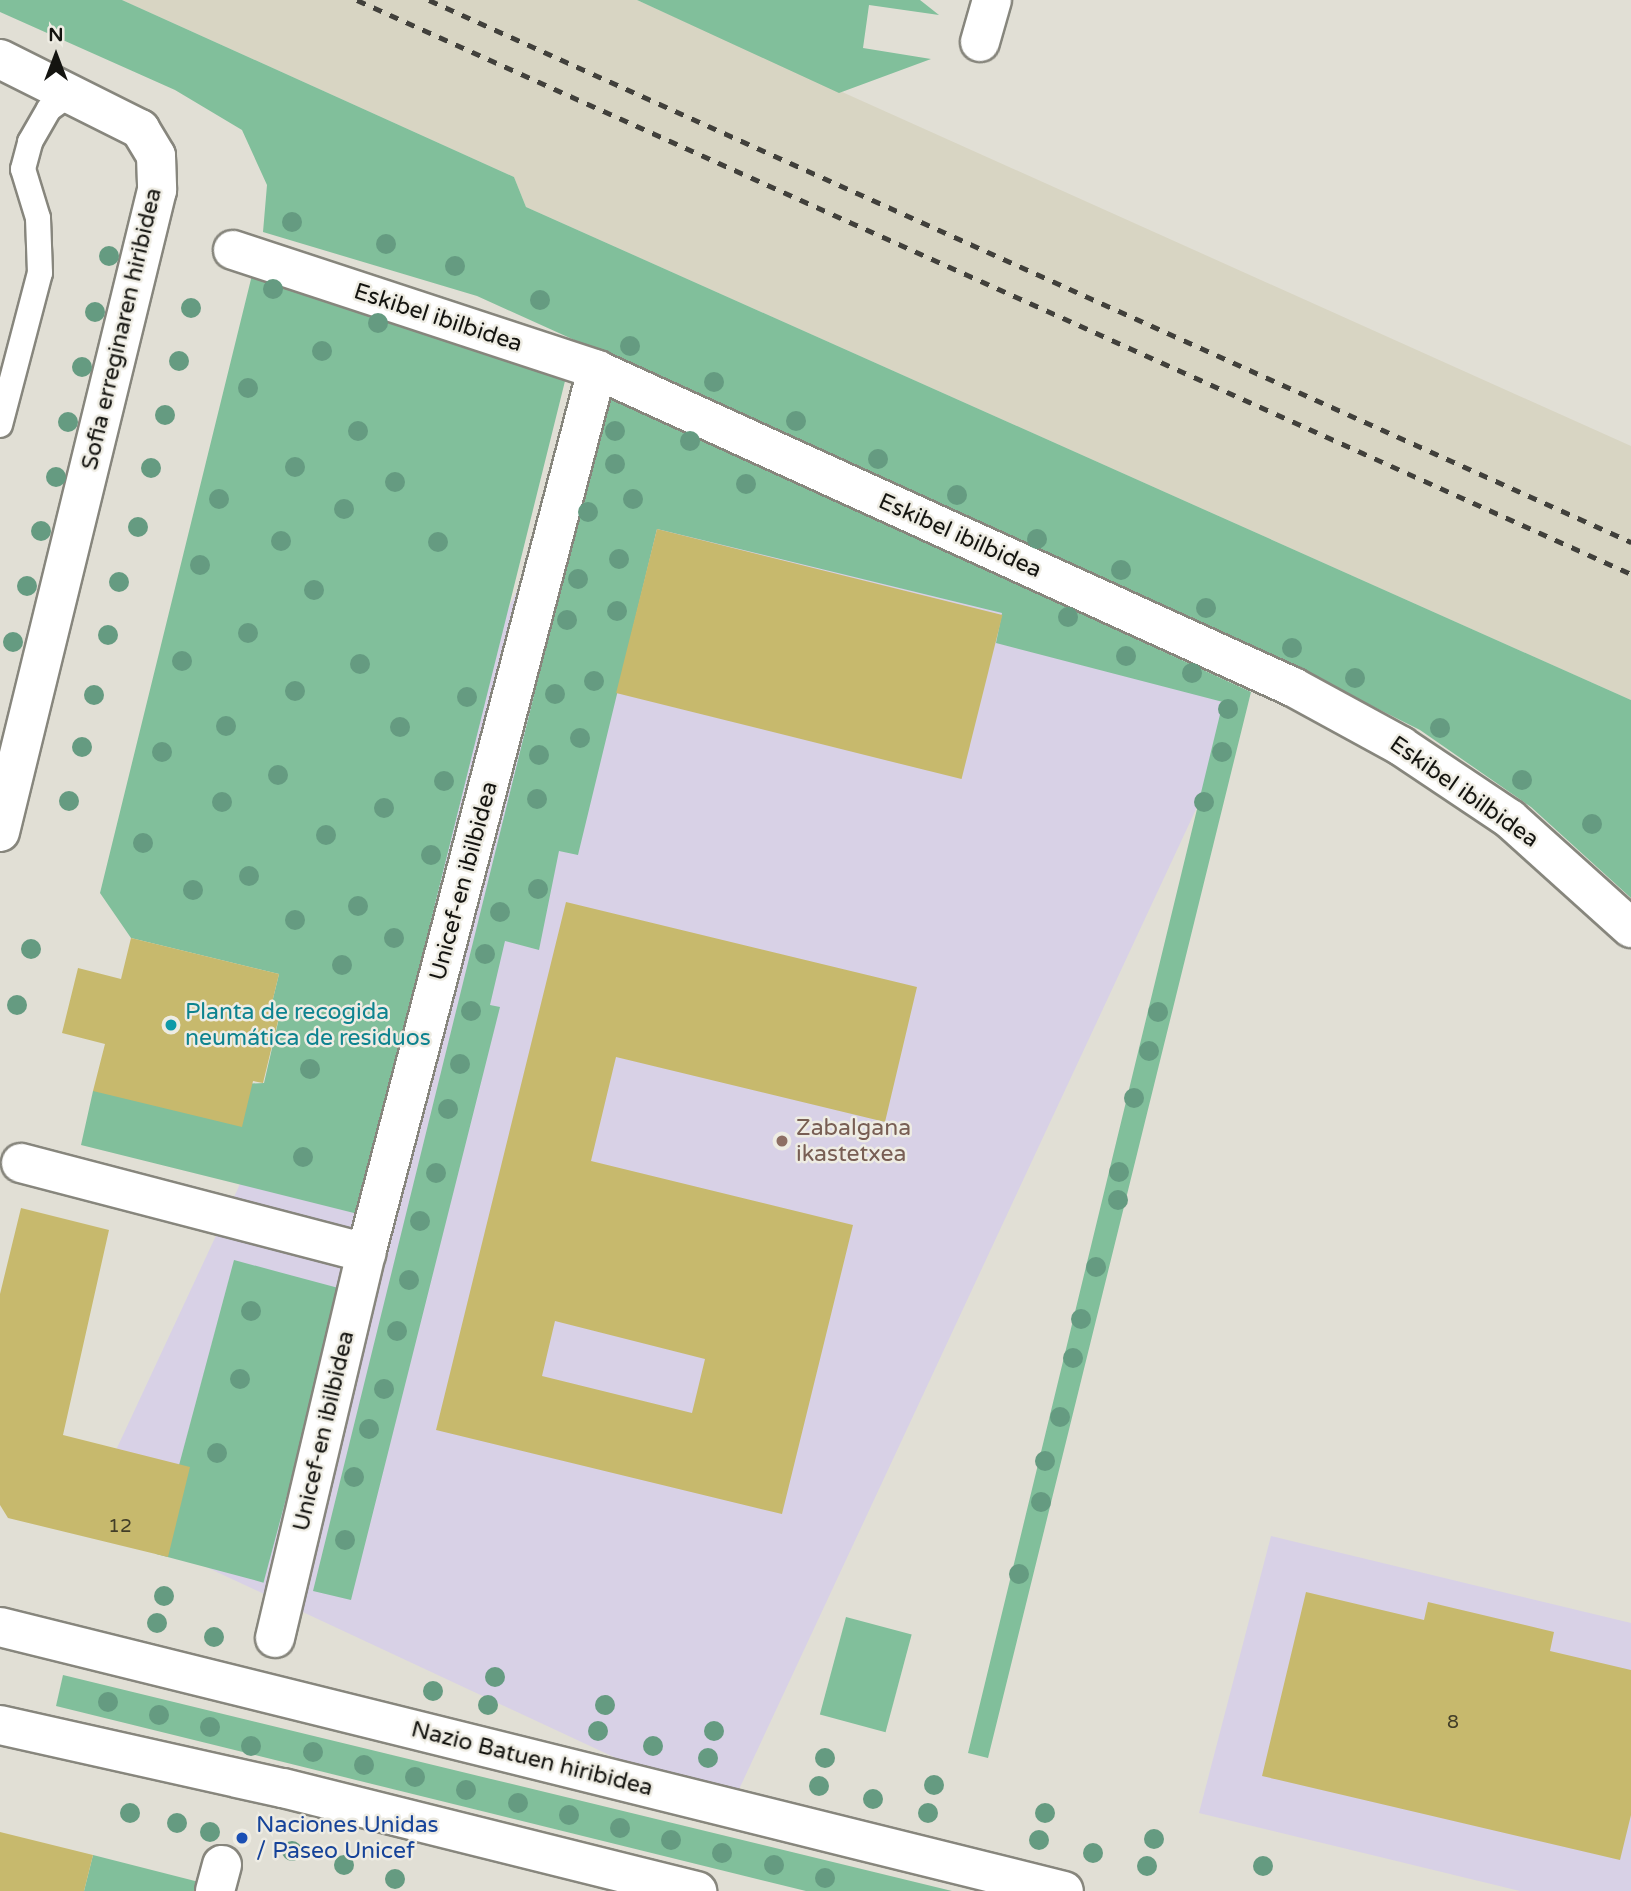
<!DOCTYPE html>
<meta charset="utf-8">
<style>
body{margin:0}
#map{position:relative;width:1631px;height:1891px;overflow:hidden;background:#e1dfd5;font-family:"Varela Round",sans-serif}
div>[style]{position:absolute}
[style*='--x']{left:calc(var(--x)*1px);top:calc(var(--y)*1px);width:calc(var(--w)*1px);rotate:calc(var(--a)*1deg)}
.built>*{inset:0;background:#d8d5c3}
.education>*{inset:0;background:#d8d1e6;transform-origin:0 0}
.green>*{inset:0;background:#81bf9b;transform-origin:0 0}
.building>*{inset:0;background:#c7b96d;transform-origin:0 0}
.roads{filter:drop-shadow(2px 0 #87867d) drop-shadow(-2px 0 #87867d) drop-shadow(0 2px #87867d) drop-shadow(0 -2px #87867d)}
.lane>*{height:24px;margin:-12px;padding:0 12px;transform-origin:12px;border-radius:12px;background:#fff}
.street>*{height:38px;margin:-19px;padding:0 19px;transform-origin:19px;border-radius:19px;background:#fff}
.secondary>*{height:38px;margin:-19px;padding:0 19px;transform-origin:19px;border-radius:19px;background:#fff}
.rail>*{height:5px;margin-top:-2.5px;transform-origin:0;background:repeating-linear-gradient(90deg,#41403b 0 9px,transparent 0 18px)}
.trees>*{width:20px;height:20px;margin:-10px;border-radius:50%;background:#659b81}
.dots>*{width:19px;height:19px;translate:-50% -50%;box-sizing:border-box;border:4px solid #eeece3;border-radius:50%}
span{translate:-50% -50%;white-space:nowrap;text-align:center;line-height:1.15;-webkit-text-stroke:5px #eeece3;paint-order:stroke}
.number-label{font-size:19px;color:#413d27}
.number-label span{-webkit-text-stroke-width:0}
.street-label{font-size:23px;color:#141410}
.culture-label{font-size:23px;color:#0d838f}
.left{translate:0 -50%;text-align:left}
.education-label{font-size:23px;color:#785e54}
.transit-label{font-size:23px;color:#164399}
.north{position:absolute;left:21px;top:21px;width:70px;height:70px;-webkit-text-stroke:5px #eeece3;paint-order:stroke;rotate:0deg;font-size:19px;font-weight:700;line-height:28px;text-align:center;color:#141410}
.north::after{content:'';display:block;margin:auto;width:24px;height:32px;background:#141410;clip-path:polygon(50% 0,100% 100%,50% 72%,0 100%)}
</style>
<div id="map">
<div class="built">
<div style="clip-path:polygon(122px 0,637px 0,1631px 446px,1631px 700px,526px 207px,514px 177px)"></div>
</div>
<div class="education">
<div style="left:608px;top:395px;width:708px;height:1232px;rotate:25deg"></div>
<div style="clip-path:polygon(1271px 1536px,1631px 1623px,1631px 1891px,1520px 1891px,1199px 1813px)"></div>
</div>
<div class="green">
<div style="clip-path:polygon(0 0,122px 0,514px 177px,526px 207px,1631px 700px,1631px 898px,1531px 807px,1420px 730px,1266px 653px,477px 296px,263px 232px,267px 185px,242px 130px,175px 90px,0 12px)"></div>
<div style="clip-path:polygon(637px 0,920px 0,939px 15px,869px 5px,863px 48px,931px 59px,839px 93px)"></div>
<div style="clip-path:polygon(252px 275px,566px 377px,358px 1214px,81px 1145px,93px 1091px,264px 1083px,279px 1018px,269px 1015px,279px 974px,131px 938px,100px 893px)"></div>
<div style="clip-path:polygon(608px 395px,1251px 692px,988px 1758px,968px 1753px,1223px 702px,996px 643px,1002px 613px,657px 529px,578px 855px,559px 851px,539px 950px,505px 941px,490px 1005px,500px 1007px,351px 1600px,313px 1591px)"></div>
<div style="left:234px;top:1260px;width:112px;height:304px;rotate:15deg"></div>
<div style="left:846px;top:1617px;width:68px;height:101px;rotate:15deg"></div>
<div style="clip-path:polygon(63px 1675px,952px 1891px,806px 1891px,56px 1706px)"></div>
<div style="clip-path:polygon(93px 1855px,199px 1882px,196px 1891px,84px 1891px)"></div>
</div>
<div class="building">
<div style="left:657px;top:529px;width:356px;height:169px;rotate:14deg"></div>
<div style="clip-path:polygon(evenodd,566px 902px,917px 987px,885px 1122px,616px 1057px,591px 1161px,853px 1225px,782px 1514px,436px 1430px,566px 902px,555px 1321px,705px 1359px,692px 1413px,542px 1376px,555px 1321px)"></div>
<div style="clip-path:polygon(131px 938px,279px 974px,269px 1015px,279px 1017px,263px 1083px,253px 1081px,242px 1127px,93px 1091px,105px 1044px,62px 1033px,78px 968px,121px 979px)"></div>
<div style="clip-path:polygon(21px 1208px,109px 1230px,63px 1435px,190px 1467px,168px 1557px,8px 1518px,0 1505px,0 1294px)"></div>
<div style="clip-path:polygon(1306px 1592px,1424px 1620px,1428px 1602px,1554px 1632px,1550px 1651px,1631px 1670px,1631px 1815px,1620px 1860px,1262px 1776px)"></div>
<div style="clip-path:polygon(0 1832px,93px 1855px,84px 1891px,0 1891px)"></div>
</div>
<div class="roads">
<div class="lane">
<div style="--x:0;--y:425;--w:157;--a:-75.3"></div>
<div style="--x:40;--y:273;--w:55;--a:-92.1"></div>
<div style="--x:38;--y:218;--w:51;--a:-107"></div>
<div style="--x:23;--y:169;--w:28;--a:-75"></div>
<div style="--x:30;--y:142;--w:38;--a:-60"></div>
<div style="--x:49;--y:109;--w:29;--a:-36"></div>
</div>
<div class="street">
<div style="--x:980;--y:42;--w:44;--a:-74.1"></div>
<div style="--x:0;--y:59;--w:157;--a:26.6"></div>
<div style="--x:140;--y:129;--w:31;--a:59"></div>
<div style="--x:156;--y:156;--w:34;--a:88"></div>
<div style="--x:157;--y:190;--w:661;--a:103.74"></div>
<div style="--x:233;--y:250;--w:383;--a:18.2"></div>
<div style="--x:597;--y:370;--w:765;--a:24.49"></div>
<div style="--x:1293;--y:687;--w:123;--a:28.6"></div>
<div style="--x:1401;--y:746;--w:131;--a:33.8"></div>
<div style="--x:1510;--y:819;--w:163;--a:42"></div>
<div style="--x:21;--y:1163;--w:357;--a:14.6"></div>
<div style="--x:275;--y:1638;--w:396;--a:-76.7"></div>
<div style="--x:366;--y:1253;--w:913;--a:-75.34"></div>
<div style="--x:215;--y:1891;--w:27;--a:-75"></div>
</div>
<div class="secondary">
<div style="--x:0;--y:1627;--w:1096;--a:13.93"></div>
<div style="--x:0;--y:1725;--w:290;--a:12.6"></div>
<div style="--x:283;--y:1788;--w:427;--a:14"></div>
</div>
</div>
<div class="rail">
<div style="--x:357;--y:0;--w:1397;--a:24.25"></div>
<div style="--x:429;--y:0;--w:1319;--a:24.27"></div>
</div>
<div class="trees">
<div style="left:292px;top:222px"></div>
<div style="left:386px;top:244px"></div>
<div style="left:109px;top:256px"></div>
<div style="left:455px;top:266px"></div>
<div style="left:273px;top:289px"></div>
<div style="left:540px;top:300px"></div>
<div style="left:191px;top:308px"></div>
<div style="left:95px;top:312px"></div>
<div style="left:378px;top:323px"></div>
<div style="left:630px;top:346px"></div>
<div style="left:322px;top:351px"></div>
<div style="left:179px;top:361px"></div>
<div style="left:82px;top:367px"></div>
<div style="left:714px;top:382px"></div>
<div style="left:248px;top:388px"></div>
<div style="left:165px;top:415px"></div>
<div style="left:796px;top:421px"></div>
<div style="left:68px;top:422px"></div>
<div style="left:358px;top:431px"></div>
<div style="left:615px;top:431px"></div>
<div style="left:690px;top:441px"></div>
<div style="left:878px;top:459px"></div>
<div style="left:615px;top:464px"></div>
<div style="left:295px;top:467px"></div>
<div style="left:151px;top:468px"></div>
<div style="left:56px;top:477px"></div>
<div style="left:395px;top:482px"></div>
<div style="left:746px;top:484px"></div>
<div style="left:957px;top:495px"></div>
<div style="left:219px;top:499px"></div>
<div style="left:633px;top:499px"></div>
<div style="left:344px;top:509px"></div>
<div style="left:588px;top:512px"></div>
<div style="left:138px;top:527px"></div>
<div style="left:41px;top:531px"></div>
<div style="left:1037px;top:539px"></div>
<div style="left:281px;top:541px"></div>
<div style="left:438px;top:542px"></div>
<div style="left:619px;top:559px"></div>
<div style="left:200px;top:565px"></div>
<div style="left:1121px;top:570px"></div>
<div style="left:578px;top:579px"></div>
<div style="left:119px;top:582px"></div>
<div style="left:27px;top:586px"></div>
<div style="left:314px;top:590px"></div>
<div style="left:1206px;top:608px"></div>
<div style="left:617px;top:611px"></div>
<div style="left:1068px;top:617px"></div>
<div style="left:567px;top:620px"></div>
<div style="left:248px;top:633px"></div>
<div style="left:108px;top:635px"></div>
<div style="left:13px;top:642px"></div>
<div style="left:1292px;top:648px"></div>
<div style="left:1126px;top:656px"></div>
<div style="left:182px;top:661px"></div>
<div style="left:360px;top:664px"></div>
<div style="left:1192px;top:673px"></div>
<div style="left:1355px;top:678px"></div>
<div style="left:594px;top:681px"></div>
<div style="left:295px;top:691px"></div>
<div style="left:555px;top:694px"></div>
<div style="left:94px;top:695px"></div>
<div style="left:467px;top:697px"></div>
<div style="left:1228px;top:709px"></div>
<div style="left:226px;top:726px"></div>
<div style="left:400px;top:727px"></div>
<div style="left:1440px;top:728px"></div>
<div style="left:580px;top:738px"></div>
<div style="left:82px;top:747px"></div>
<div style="left:162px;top:752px"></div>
<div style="left:1222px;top:752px"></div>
<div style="left:539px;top:755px"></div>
<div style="left:278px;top:775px"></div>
<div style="left:1522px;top:780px"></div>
<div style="left:444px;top:781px"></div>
<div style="left:537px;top:799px"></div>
<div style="left:69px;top:801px"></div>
<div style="left:222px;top:802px"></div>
<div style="left:1204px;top:802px"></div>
<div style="left:384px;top:808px"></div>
<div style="left:1592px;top:824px"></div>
<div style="left:326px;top:835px"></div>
<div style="left:143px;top:843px"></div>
<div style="left:431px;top:855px"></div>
<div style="left:249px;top:876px"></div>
<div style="left:538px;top:889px"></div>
<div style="left:193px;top:890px"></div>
<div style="left:358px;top:906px"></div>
<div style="left:500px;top:912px"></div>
<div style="left:295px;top:920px"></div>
<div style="left:394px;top:938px"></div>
<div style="left:31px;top:949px"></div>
<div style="left:485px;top:954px"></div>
<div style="left:342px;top:965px"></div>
<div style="left:17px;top:1005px"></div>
<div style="left:471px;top:1011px"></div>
<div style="left:1158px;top:1012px"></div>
<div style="left:1149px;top:1051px"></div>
<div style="left:460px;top:1064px"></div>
<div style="left:310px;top:1069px"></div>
<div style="left:1134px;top:1098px"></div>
<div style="left:448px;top:1109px"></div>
<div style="left:303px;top:1157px"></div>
<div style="left:1119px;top:1172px"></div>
<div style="left:436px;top:1173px"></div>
<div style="left:1118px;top:1200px"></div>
<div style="left:420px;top:1221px"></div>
<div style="left:1096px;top:1267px"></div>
<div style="left:409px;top:1280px"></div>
<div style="left:251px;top:1311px"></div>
<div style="left:1081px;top:1319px"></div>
<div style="left:397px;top:1331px"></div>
<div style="left:1073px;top:1358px"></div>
<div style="left:240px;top:1379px"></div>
<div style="left:384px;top:1389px"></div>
<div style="left:1060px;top:1417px"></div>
<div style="left:369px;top:1429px"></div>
<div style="left:217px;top:1453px"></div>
<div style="left:1045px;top:1461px"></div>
<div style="left:354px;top:1477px"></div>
<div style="left:1041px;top:1502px"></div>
<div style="left:345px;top:1540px"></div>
<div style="left:1019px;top:1574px"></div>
<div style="left:164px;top:1596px"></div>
<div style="left:157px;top:1623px"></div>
<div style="left:214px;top:1637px"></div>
<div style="left:495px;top:1677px"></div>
<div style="left:433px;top:1691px"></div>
<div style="left:108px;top:1702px"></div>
<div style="left:488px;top:1705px"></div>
<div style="left:605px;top:1705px"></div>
<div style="left:159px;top:1715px"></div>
<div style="left:210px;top:1727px"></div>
<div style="left:598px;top:1731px"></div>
<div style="left:714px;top:1731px"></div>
<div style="left:251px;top:1746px"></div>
<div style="left:653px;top:1746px"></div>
<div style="left:313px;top:1752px"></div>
<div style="left:708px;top:1758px"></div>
<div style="left:825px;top:1758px"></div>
<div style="left:364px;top:1765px"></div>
<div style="left:415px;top:1777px"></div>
<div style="left:934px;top:1785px"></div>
<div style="left:819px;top:1786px"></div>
<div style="left:466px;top:1790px"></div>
<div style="left:873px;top:1799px"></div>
<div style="left:518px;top:1803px"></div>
<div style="left:130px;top:1813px"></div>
<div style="left:928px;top:1813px"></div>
<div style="left:1045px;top:1813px"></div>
<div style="left:569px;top:1815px"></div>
<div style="left:177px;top:1823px"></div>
<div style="left:620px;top:1828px"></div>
<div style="left:210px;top:1832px"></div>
<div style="left:1154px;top:1839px"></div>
<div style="left:671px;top:1840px"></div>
<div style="left:1039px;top:1840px"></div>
<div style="left:292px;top:1851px"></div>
<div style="left:722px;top:1853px"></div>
<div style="left:1093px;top:1853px"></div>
<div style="left:344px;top:1865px"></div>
<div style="left:774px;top:1865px"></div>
<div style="left:1147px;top:1866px"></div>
<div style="left:1263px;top:1866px"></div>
<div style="left:825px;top:1878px"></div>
<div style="left:395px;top:1879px"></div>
</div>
<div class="dots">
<div style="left:171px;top:1025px;background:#0f9aa8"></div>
<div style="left:782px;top:1141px;background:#8d6e63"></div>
<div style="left:242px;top:1838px;background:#1a4fb4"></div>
</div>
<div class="number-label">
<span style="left:120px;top:1527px">12</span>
<span style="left:1453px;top:1723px">8</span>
</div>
<div class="street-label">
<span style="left:438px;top:318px;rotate:18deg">Eskibel ibilbidea</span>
<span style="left:122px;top:329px;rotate:-77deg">Sofia erreginaren hiribidea</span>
<span style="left:960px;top:536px;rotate:24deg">Eskibel ibilbidea</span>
<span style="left:1464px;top:792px;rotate:35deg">Eskibel ibilbidea</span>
<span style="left:464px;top:881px;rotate:-75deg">Unicef-en ibilbidea</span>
<span style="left:324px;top:1431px;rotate:-77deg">Unicef-en ibilbidea</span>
<span style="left:532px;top:1759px;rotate:14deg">Nazio Batuen hiribidea</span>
</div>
<div class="culture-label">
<span class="left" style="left:185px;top:1025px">Planta de recogida<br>neumática de residuos</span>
</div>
<div class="education-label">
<span class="left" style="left:796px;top:1141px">Zabalgana<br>ikastetxea</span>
</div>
<div class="transit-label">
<span class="left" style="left:256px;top:1838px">Naciones Unidas<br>/ Paseo Unicef</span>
</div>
<div class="north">N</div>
</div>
